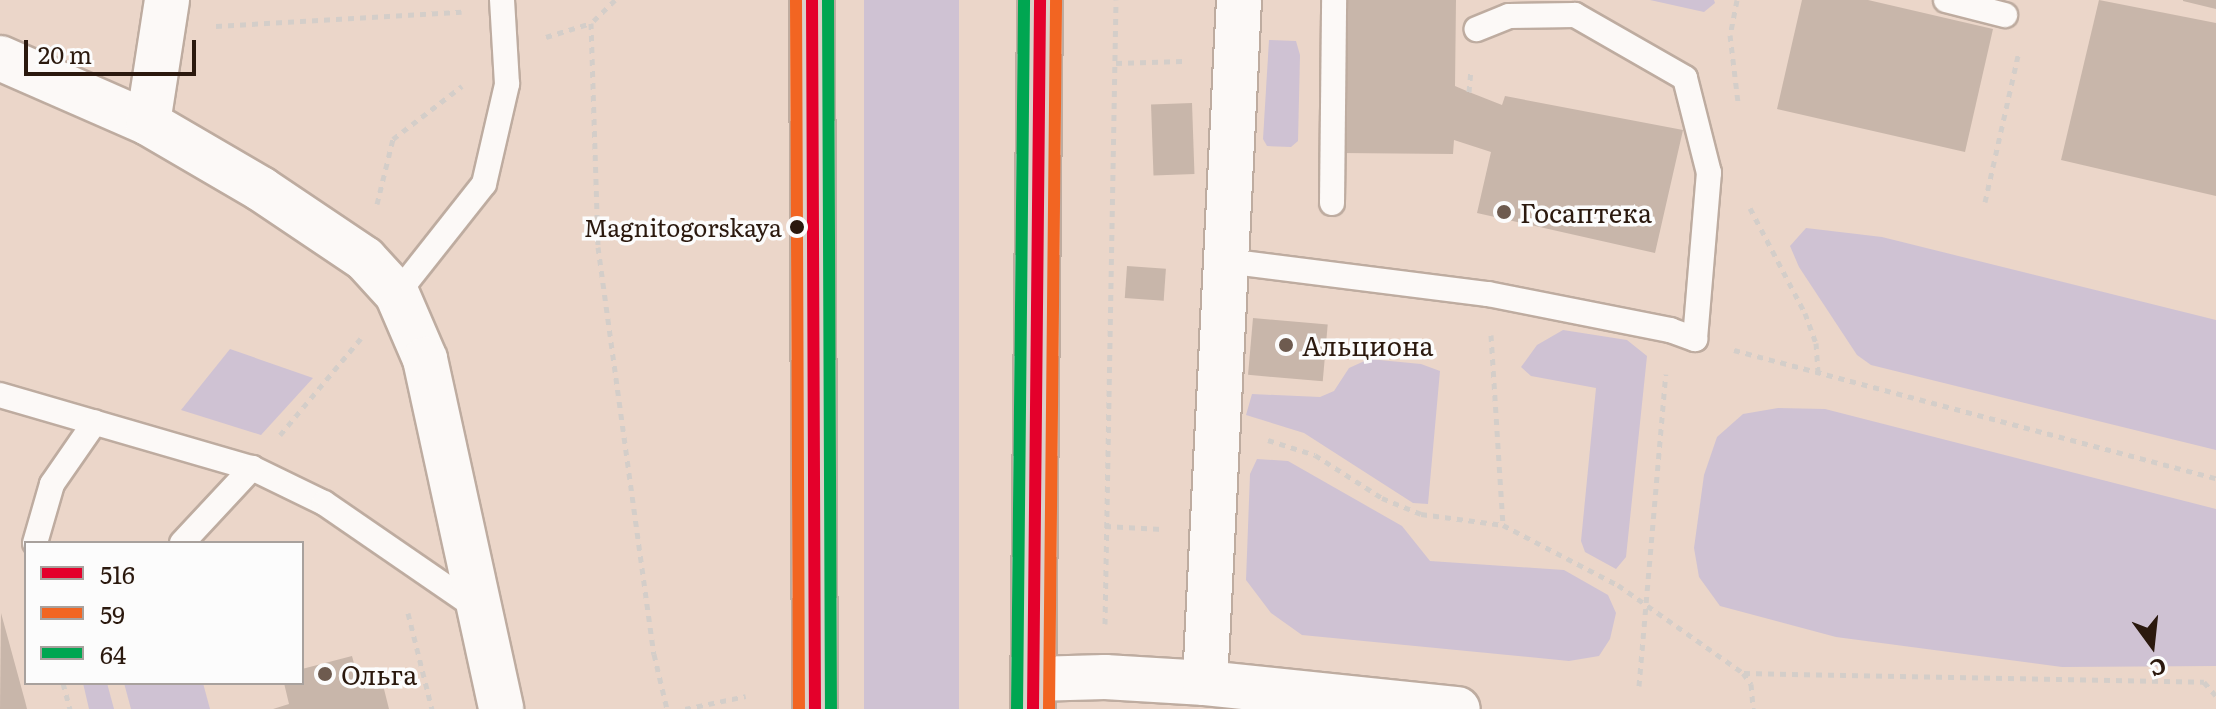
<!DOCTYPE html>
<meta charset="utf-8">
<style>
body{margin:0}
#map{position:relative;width:2216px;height:709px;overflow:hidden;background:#ebd6c9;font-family:Literata,serif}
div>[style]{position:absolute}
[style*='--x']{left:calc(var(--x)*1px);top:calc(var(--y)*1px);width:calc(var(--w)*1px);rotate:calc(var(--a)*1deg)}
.green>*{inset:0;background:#cfc2d3;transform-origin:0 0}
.building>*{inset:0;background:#c8b6aa;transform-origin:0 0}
.path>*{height:5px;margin-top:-2.5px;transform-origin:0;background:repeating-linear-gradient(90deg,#d4cec9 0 6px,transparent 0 12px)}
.roads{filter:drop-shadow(2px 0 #beaca0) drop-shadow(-2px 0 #beaca0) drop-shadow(0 2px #beaca0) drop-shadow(0 -2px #beaca0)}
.lane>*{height:24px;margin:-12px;padding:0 12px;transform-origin:12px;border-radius:12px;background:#fcf9f7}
.street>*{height:44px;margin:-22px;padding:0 22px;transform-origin:22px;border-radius:22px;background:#fcf9f7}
.secondary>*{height:44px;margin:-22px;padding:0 22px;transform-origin:22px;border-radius:22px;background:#fcf9f7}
.highway>*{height:44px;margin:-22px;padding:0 22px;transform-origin:22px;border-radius:22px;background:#dbd0c9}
.bus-1>*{height:12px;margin:-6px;padding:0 6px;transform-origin:6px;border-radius:6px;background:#e4002b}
.bus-2>*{height:12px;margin:-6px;padding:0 6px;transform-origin:6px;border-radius:6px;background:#f26522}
.bus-3>*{height:12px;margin:-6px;padding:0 6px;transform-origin:6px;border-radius:6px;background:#00a651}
.dots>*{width:22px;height:22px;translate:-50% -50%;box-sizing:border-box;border:4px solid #fcfcfc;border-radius:50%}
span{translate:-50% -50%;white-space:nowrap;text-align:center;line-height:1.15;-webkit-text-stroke:7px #fcfcfc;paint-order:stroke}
.bus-label{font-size:24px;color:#2b190e}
.right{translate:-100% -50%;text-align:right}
.poi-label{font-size:26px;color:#2b190e}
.left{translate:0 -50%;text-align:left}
.legend{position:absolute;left:24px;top:541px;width:280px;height:144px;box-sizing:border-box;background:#fcfcfc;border:2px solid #a8a19d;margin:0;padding:10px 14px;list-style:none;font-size:24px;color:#2b190e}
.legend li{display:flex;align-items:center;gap:16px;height:40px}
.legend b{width:40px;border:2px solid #a8a19d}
.north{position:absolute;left:2112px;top:605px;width:80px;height:80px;-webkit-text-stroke:6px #fcfcfc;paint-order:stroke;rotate:165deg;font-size:22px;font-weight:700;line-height:32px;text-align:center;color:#2b190e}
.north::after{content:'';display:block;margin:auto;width:28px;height:36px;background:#2b190e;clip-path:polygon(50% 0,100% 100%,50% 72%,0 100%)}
.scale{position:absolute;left:24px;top:40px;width:172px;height:36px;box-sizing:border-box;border:4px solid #2b190e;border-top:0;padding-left:10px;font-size:24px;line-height:28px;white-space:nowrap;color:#2b190e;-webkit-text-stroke:6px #fcfcfc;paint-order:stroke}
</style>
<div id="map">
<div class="green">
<div style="left:864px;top:0;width:95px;height:709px"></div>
<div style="clip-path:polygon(1650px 0,1714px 0,1715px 3px,1704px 12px)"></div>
<div style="clip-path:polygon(1269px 40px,1296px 41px,1300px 55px,1298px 141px,1291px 147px,1267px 146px,1263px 139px)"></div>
<div style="clip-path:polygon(1806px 228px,1882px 237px,2216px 320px,2216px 450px,1871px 365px,1857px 355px,1799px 267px,1790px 246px)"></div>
<div style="clip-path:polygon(1563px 330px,1627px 340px,1647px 356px,1626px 557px,1616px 569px,1585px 552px,1581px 541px,1596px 388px,1531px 376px,1521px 367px,1537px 345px)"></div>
<div style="clip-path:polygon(230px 349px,313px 378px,261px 435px,181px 410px)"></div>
<div style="clip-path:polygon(1369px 359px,1421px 364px,1440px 371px,1428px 504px,1413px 503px,1304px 433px,1246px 415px,1252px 394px,1320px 397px,1334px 391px,1349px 368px)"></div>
<div style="clip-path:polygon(1778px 408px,1825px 409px,2216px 509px,2216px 666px,2062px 667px,1836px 637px,1720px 606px,1699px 577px,1694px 548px,1704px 475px,1717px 437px,1743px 414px)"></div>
<div style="clip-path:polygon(1257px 459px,1288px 461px,1402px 526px,1430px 561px,1564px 570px,1608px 595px,1616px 613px,1610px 639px,1599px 656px,1569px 661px,1302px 635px,1271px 613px,1246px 580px,1250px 474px)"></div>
<div style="clip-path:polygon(83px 683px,107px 683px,114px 709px,89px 709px)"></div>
<div style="clip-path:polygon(124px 683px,203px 683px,210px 709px,131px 709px)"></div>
</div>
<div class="building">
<div style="clip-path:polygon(1343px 0,1456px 0,1455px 86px,1469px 92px,1502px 105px,1505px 96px,1683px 130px,1655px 253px,1477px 213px,1491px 152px,1454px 140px,1453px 154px,1341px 153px)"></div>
<div style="clip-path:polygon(1802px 0,1868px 0,1993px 29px,1965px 152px,1777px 109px)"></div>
<div style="clip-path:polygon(2099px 0,2216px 23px,2216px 196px,2061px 160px)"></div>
<div style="clip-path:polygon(2183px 0,2216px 0,2216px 9px,2183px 1px)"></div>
<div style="left:1192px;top:103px;width:71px;height:41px;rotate:88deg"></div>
<div style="left:1127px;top:266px;width:39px;height:32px;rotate:4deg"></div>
<div style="left:1253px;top:318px;width:75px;height:57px;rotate:5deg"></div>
<div style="clip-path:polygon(1px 613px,25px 701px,27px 709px,0 709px)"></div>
<div style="clip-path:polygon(352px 656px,360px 686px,382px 681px,389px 709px,273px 709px,289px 704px,284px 683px,302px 683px,302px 669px)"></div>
</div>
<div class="path">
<div style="--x:615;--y:0;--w:33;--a:136"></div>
<div style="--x:591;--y:23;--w:224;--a:88.2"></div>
<div style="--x:598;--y:247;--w:411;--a:82.2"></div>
<div style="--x:654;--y:654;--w:57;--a:76.7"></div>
<div style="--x:1737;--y:0;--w:36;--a:101"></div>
<div style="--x:1730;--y:35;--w:67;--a:83.2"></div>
<div style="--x:216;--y:26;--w:246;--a:-3.3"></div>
<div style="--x:546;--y:37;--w:47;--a:-17.3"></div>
<div style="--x:1116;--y:63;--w:67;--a:-1.7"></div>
<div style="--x:1469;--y:92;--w:22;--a:-85"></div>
<div style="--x:1985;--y:202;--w:151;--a:-77.3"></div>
<div style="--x:377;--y:204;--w:67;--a:-76.2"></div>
<div style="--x:393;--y:139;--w:87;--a:-37.5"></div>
<div style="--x:1750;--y:208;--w:119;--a:62.4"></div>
<div style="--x:1805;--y:313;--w:32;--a:70"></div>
<div style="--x:1816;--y:343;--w:32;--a:86"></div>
<div style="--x:1491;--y:335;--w:190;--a:86.4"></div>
<div style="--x:1734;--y:350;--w:499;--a:14.9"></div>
<div style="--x:280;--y:435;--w:126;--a:-50.1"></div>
<div style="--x:1268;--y:440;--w:49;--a:17.7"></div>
<div style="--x:1315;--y:455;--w:80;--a:32.7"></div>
<div style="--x:1382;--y:498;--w:42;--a:22.3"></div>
<div style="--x:1421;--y:514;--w:83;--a:7.6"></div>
<div style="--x:1503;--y:525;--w:130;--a:27.6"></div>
<div style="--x:1618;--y:585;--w:153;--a:35.1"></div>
<div style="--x:1743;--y:673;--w:14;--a:54"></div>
<div style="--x:1751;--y:684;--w:25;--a:85"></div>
<div style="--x:1105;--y:526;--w:57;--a:3"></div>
<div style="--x:408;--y:613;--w:99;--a:76"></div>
<div style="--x:1105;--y:624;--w:624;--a:-88.99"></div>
<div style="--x:1744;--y:673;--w:460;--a:1.1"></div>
<div style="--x:2204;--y:682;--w:18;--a:49"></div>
<div style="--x:63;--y:683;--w:27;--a:75"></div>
<div style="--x:1639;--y:686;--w:313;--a:-85.1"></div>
<div style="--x:685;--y:709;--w:62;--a:-12"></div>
</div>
<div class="roads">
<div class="lane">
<div style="--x:1946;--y:0;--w:61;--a:14.3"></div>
<div style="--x:1332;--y:203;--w:203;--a:-89.4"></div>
<div style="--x:1226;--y:261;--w:264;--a:7.2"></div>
<div style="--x:1488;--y:294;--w:186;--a:11.2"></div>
<div style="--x:1670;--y:330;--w:27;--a:20"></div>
<div style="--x:1695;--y:339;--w:167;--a:-85.2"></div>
<div style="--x:1709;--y:173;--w:98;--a:-104.2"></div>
<div style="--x:1685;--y:78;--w:127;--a:-150.2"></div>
<div style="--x:1575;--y:15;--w:66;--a:179.1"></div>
<div style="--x:1509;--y:16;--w:35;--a:158"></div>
<div style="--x:397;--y:294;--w:140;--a:-51.7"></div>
<div style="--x:484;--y:184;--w:103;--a:-77"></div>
<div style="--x:507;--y:84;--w:84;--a:-93.4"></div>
<div style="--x:0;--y:395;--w:262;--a:16.2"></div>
<div style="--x:252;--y:468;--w:80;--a:25.9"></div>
<div style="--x:324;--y:503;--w:186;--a:34.5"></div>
<div style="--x:35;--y:543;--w:61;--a:-73.9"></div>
<div style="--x:52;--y:484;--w:75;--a:-55.3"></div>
<div style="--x:182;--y:543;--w:103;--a:-47"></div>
</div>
<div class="street">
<div style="--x:0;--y:58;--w:162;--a:23.7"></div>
<div style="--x:148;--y:123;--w:131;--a:30.3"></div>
<div style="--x:261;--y:189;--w:125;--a:33.9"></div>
<div style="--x:365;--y:259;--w:47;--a:47.6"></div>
<div style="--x:397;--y:294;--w:71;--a:66.7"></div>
<div style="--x:425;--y:359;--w:358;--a:77.7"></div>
<div style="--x:148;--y:123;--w:124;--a:-81.2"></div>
<div style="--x:1205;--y:683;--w:684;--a:-87.15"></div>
</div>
<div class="secondary">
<div style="--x:1033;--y:679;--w:72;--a:-1.6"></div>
<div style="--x:1105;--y:677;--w:100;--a:3.4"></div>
<div style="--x:1205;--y:683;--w:254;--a:5.9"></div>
</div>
<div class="highway">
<div style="--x:812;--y:0;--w:709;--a:89.76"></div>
<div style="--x:1033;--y:709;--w:709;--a:-89.43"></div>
</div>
</div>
<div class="bus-1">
<div style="--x:812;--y:0;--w:709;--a:89.76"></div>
<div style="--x:1033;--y:709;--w:709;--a:-89.43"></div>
</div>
<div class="bus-2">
<div style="--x:796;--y:0;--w:709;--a:89.76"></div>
<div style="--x:1049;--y:709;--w:709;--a:-89.43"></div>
</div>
<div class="bus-3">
<div style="--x:828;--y:0;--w:709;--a:89.76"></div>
<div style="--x:1017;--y:709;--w:709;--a:-89.43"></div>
</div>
<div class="dots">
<div style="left:1504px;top:212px;background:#6e5b4f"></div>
<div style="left:797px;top:227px;background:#2b190e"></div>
<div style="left:1286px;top:345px;background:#6e5b4f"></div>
<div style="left:325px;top:674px;background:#6e5b4f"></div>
</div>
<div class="bus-label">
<span class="right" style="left:782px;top:227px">Magnitogorskaya</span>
</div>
<div class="poi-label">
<span class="left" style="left:1520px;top:212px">Госаптека</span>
<span class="left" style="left:1302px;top:345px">Альциона</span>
<span class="left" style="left:341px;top:674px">Ольга</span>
</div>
<ul class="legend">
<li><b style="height:10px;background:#e4002b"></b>516</li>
<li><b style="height:10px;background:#f26522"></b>59</li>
<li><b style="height:10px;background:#00a651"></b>64</li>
</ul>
<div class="north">С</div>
<div class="scale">20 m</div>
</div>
